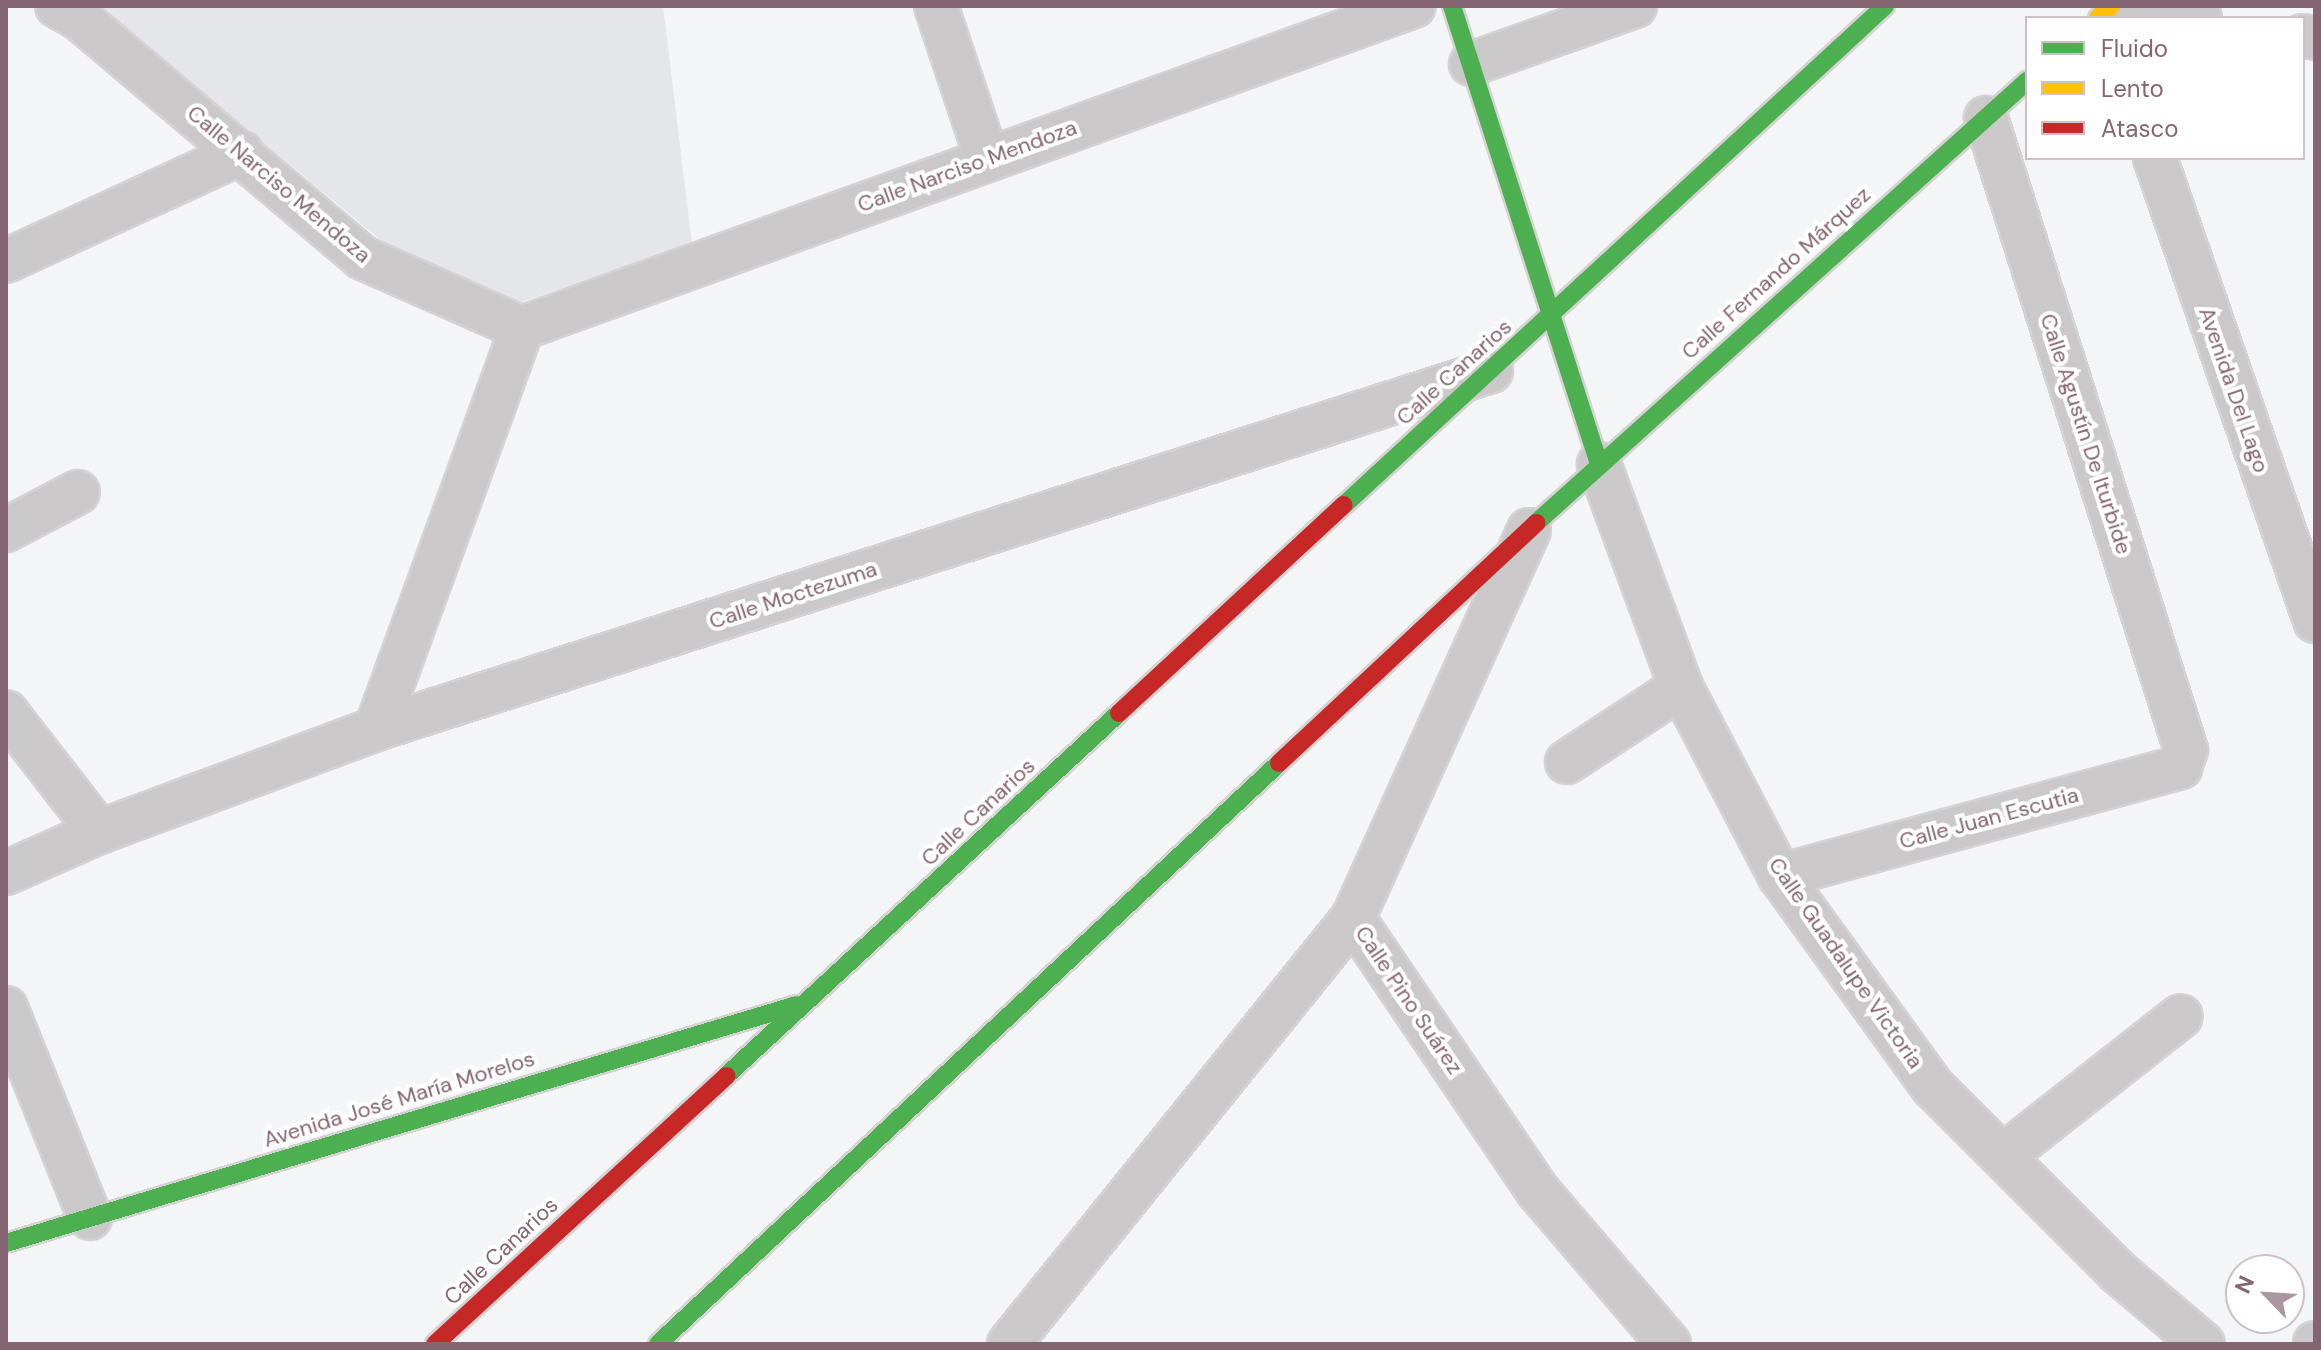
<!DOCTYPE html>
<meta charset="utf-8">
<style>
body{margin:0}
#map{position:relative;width:2321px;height:1350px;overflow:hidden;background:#f4f5f6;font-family:"DM Sans",sans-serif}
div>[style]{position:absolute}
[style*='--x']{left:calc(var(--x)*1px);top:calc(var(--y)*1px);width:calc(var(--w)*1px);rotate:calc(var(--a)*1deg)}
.green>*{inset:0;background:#e4e6ea}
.roads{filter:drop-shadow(2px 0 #d4d2d3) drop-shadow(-2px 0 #d4d2d3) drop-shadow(0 2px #d4d2d3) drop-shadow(0 -2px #d4d2d3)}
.street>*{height:42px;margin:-21px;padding:0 21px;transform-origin:21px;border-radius:21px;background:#cac8c9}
.fast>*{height:18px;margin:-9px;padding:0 9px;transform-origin:9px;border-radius:9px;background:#4caf50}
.slow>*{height:18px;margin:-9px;padding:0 9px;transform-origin:9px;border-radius:9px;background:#ffc107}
.jam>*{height:18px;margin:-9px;padding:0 9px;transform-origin:9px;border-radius:9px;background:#c62828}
span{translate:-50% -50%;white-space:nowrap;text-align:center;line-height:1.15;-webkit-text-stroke:8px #fff;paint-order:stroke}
.street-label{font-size:22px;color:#846571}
.frame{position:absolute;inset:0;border:8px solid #846571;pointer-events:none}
.legend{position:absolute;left:2025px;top:16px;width:280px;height:144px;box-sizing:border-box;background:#fff;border:2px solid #cec1c6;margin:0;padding:10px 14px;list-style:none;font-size:24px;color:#846571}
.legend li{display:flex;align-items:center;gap:16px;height:40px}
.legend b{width:40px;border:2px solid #cec1c6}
.north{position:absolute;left:2225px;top:1254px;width:80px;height:80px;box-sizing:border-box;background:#fff;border:2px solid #cec1c6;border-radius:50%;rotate:295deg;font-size:22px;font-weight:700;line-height:32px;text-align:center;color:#846571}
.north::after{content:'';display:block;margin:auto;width:28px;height:36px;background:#ab97a0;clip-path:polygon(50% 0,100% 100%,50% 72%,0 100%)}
</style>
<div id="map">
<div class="green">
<div style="clip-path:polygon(99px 6px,663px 6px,692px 244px,519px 303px,401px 257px)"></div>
</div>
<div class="roads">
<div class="street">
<div style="--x:57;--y:6;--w:26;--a:29"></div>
<div style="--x:80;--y:19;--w:370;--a:40.2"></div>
<div style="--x:363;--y:258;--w:174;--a:23.8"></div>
<div style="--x:522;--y:328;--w:948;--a:-19.85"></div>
<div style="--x:936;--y:6;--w:160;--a:71.5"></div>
<div style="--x:2132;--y:6;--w:69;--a:10"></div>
<div style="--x:2303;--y:36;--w:12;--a:9"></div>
<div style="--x:1471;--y:64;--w:174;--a:-19.5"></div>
<div style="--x:2155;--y:158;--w:490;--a:70.9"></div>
<div style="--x:6;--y:261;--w:259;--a:-24.7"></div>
<div style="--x:1599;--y:464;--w:238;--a:69.8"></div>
<div style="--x:1681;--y:687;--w:213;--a:62.4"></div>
<div style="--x:1780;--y:876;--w:261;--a:54.1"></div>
<div style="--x:1933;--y:1087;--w:262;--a:45"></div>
<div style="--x:2118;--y:1272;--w:111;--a:40.3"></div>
<div style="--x:6;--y:530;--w:81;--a:-27.8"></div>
<div style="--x:1529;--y:530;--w:426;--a:114.4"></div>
<div style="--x:1353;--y:918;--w:330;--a:55.9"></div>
<div style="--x:1538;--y:1191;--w:201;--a:49.4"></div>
<div style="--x:6;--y:712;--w:152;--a:52.2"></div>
<div style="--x:376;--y:729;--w:427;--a:-70"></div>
<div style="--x:1567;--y:762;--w:136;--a:-33.3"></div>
<div style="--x:6;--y:873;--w:102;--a:-23.8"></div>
<div style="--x:99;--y:832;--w:296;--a:-20.4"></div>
<div style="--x:376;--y:729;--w:1171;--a:-17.8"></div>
<div style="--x:1780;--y:876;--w:415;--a:-15.2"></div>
<div style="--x:2180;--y:767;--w:18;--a:-71"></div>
<div style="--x:2186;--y:750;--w:663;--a:-107.56"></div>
<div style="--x:6;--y:1008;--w:226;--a:68.2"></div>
<div style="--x:2003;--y:1156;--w:226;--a:-38.2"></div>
<div style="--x:1009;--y:1344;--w:548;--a:-51.08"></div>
<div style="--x:2315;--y:1344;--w:1;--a:-90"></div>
</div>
<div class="fast">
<div style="--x:1452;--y:6;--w:481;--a:72.2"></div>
<div style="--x:1344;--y:505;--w:736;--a:-42.69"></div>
<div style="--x:1536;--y:523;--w:661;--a:-41.99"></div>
<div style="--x:726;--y:1076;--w:535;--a:-42.73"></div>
<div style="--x:6;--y:1243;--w:826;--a:-16.75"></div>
<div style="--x:658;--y:1344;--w:850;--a:-43.09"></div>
</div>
<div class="slow">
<div style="--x:2098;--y:18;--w:18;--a:-43"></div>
</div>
<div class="jam">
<div style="--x:1119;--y:713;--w:306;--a:-42.8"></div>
<div style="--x:1279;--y:763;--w:352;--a:-43"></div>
<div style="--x:435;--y:1344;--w:396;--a:-42.6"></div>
</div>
</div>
<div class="street-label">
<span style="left:967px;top:166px;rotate:-20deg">Calle Narciso Mendoza</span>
<span style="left:279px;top:184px;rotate:40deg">Calle Narciso Mendoza</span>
<span style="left:1776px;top:273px;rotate:-42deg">Calle Fernando Márquez</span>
<span style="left:1454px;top:372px;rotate:-42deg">Calle Canarios</span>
<span style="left:2234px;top:390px;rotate:71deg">Avenida Del Lago</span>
<span style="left:2086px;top:434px;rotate:72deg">Calle Agustín De Iturbide</span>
<span style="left:793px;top:595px;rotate:-18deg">Calle Moctezuma</span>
<span style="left:978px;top:812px;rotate:-43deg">Calle Canarios</span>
<span style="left:1989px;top:818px;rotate:-15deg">Calle Juan Escutia</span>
<span style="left:1846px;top:963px;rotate:55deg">Calle Guadalupe Victoria</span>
<span style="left:1409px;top:1000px;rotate:56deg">Calle Pino Suárez</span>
<span style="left:399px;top:1099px;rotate:-17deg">Avenida José María Morelos</span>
<span style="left:501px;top:1251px;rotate:-43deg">Calle Canarios</span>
</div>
<div class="frame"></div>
<ul class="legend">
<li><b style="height:10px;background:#4caf50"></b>Fluido</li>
<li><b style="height:10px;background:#ffc107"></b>Lento</li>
<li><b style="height:10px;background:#c62828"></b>Atasco</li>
</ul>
<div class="north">N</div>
</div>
